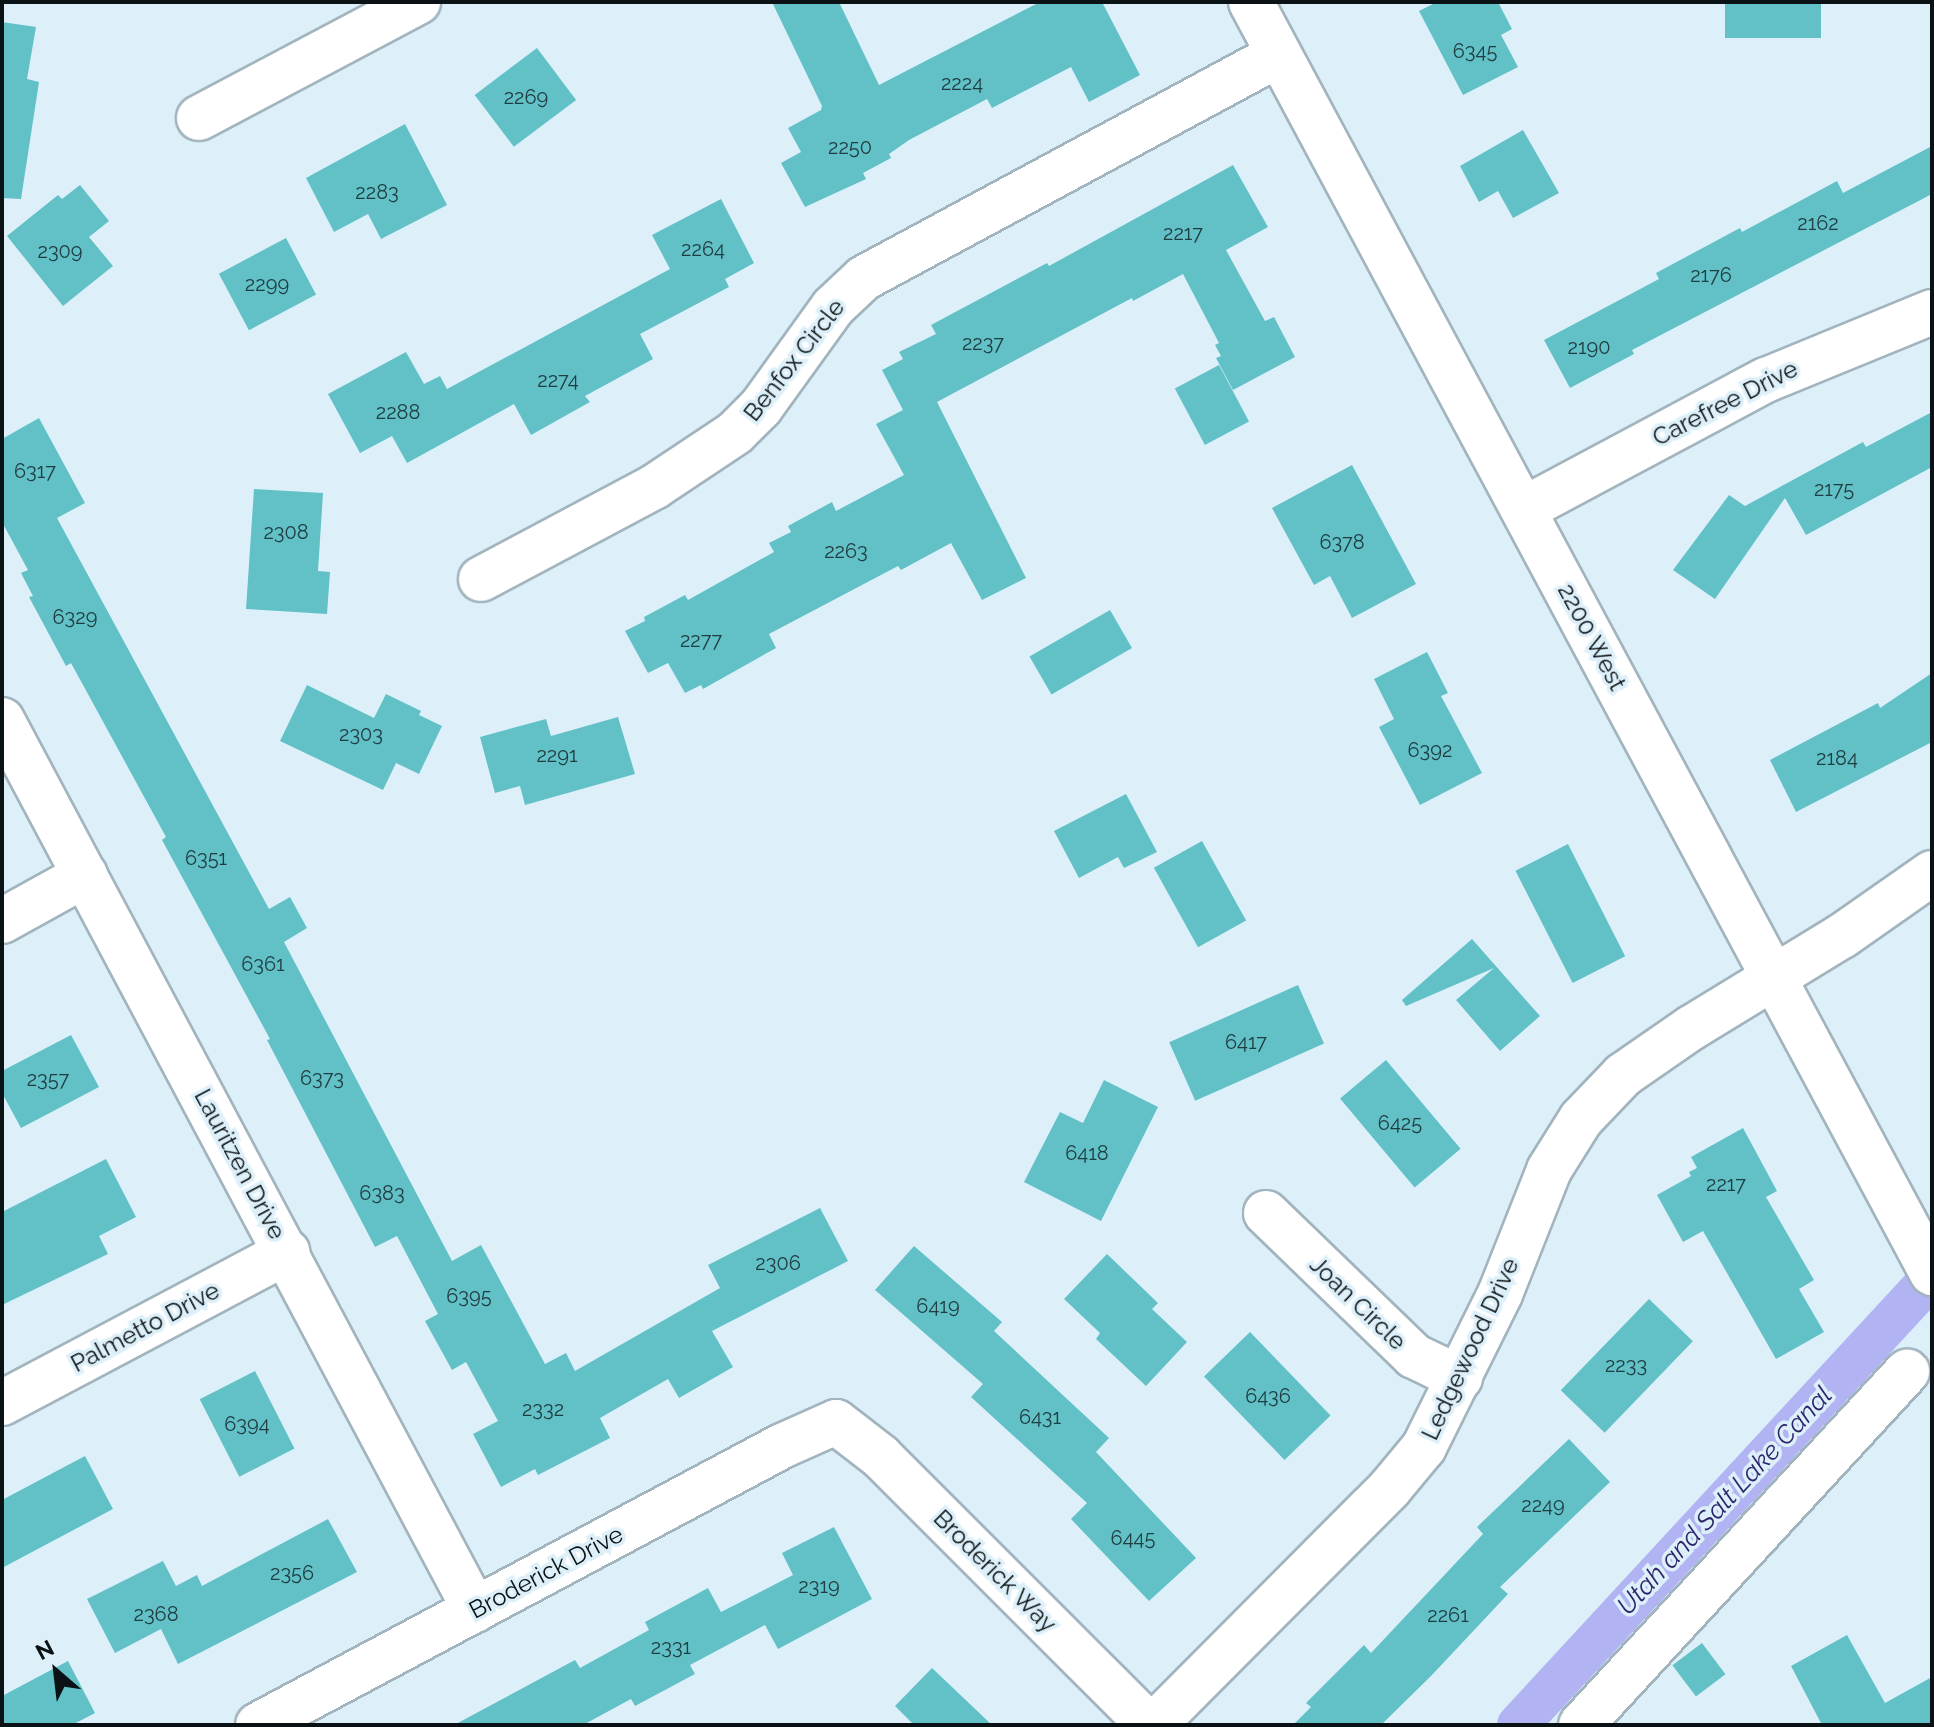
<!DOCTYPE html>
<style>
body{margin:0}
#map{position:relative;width:1934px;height:1727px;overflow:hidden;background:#ddf0f9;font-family:Raleway,sans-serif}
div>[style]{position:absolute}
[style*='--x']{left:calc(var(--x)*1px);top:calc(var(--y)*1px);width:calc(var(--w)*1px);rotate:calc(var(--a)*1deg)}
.canal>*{height:42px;margin:-21px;padding:0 21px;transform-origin:21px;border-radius:21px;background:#b1b3f3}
.building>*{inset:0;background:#61c1c7;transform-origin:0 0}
.roads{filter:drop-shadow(2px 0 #a2b4bd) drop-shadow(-2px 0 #a2b4bd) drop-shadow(0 2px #a2b4bd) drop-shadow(0 -2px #a2b4bd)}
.minor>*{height:44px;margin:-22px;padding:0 22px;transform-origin:22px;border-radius:22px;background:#fff}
span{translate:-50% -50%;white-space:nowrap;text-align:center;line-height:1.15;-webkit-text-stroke:7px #ddf0f9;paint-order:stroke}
.number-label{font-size:20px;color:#203e42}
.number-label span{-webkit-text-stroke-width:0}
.street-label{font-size:24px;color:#0b1215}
.water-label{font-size:26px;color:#2e256e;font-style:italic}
.frame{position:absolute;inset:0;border:4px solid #0b1215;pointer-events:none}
.north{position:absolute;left:16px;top:1631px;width:80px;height:80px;-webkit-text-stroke:6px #ddf0f9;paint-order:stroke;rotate:332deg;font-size:22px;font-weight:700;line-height:32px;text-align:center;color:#0b1215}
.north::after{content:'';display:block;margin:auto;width:28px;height:36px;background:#0b1215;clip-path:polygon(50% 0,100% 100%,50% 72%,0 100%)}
</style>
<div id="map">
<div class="canal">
<div style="--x:1518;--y:1725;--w:610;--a:-47.26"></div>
</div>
<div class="building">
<div style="clip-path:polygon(772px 2px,839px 2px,879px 85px,1040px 2px,1102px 2px,1140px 75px,1089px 102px,1071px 67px,992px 108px,987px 99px,909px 140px,889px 154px,891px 158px,863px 173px,866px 179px,805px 207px,781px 163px,801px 152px,788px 128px,821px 110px,822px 106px)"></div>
<div style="clip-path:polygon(1437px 2px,1498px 2px,1512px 29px,1501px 35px,1518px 67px,1463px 95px,1419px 11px)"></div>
<div style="left:1725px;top:2px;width:96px;height:36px"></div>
<div style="clip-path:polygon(2px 22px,36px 27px,27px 79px,39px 82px,21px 199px,2px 198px)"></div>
<div style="left:537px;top:48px;width:65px;height:78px;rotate:53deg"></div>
<div style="clip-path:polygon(405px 124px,447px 205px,381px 239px,368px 214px,334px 232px,306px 178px)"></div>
<div style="clip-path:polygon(1523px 130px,1559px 193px,1513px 218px,1498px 191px,1479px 202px,1460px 166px)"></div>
<div style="clip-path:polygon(1932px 146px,1932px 194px,1632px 350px,1634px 354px,1570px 388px,1544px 340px,1659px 279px,1656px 273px,1740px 228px,1742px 232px,1837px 181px,1843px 193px)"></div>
<div style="clip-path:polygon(1233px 165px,1268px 227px,1226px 250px,1265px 321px,1274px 317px,1295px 357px,1233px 390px,1216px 358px,1221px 356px,1215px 345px,1219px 343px,1183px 274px,1133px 301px,1132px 298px,937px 402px,1026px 578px,982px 600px,951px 543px,901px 570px,898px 566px,769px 634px,776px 648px,703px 689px,701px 685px,685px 693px,668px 663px,648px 673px,625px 631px,645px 621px,644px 617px,685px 595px,688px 600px,774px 552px,769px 543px,791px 532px,788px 526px,832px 502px,836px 511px,904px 475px,876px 424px,903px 410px,882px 370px,903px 359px,899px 352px,936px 334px,931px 325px,1047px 263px,1049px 266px)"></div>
<div style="clip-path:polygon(80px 185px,109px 221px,89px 237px,113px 266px,63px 306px,7px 236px,58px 195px,62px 199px)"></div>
<div style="clip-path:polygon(721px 199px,754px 263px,725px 279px,729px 287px,640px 334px,653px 359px,585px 396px,590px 402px,531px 435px,514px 404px,407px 463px,392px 436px,360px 453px,328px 394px,406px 352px,424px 384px,440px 376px,447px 389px,670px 269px,652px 235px)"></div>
<div style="left:286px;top:238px;width:64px;height:76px;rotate:62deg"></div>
<div style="left:1219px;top:365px;width:64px;height:50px;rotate:62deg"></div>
<div style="clip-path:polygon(1932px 412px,1932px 467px,1806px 535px,1785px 498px,1715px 599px,1673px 570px,1729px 495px,1745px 506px,1863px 442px,1866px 447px)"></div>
<div style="clip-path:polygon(39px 418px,85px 503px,57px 518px,269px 909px,290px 897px,307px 928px,284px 942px,452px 1261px,481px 1245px,545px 1364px,566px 1353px,575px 1371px,720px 1288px,708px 1265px,820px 1208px,848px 1261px,712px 1331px,733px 1367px,679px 1398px,668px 1379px,600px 1418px,610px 1438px,538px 1475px,535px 1469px,501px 1487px,473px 1434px,498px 1421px,466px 1362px,452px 1370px,425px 1321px,438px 1314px,397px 1236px,375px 1247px,267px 1040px,270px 1039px,162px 840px,166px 837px,71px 663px,66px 666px,29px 597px,33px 596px,21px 573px,28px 570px,2px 522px,2px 439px)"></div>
<div style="clip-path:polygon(1352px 465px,1416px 584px,1352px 618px,1330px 576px,1314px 585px,1272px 508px)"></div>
<div style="clip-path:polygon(254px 489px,323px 493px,318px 571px,330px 572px,327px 614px,246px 609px)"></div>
<div style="left:1110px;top:610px;width:44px;height:93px;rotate:60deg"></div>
<div style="clip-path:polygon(1427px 652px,1448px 693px,1441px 696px,1482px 773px,1420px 805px,1379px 727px,1394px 719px,1374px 679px)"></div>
<div style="clip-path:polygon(1932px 673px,1932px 742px,1796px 812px,1770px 760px,1878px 703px,1880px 708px)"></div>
<div style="clip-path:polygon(307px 685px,374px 718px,386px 694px,421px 711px,419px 715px,442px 726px,419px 774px,396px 763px,383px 790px,280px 741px)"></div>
<div style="clip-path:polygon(618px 717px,635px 774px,525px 805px,520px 786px,495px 793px,480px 737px,546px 719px,551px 736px)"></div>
<div style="clip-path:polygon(1126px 794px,1157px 852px,1124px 868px,1118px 857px,1079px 878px,1054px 831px)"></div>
<div style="left:1202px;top:841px;width:91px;height:55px;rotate:61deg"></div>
<div style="left:1568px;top:844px;width:126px;height:59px;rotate:63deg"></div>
<div style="clip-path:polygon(1472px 939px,1540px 1016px,1500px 1051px,1456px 1000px,1494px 968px,1406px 1006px,1402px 1000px)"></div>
<div style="left:1298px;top:985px;width:64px;height:141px;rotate:66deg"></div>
<div style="clip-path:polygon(71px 1035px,99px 1087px,21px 1128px,2px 1093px,2px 1071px)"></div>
<div style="left:1386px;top:1060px;width:116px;height:60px;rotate:50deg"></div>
<div style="clip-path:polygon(1104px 1080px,1158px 1107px,1101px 1221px,1024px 1182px,1060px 1112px,1083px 1123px)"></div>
<div style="clip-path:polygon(1743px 1128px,1777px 1191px,1766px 1197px,1814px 1280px,1799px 1289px,1824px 1332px,1776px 1359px,1703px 1231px,1683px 1242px,1657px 1195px,1691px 1176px,1689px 1172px,1697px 1168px,1691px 1157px)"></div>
<div style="clip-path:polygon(106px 1159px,136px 1217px,99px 1236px,108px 1254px,2px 1305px,2px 1212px)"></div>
<div style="clip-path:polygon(914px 1246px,1002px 1322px,994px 1331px,1109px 1438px,1096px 1452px,1196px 1558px,1149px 1601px,1071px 1519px,1087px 1503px,971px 1397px,983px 1384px,875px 1290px)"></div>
<div style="clip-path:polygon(1107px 1254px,1158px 1303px,1152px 1309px,1187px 1342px,1146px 1386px,1096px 1339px,1100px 1333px,1064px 1299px)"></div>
<div style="left:1649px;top:1299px;width:61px;height:127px;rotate:44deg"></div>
<div style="left:1250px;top:1332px;width:116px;height:64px;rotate:46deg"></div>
<div style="left:255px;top:1371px;width:87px;height:62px;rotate:63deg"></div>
<div style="clip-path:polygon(1569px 1439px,1610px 1482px,1500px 1587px,1508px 1594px,1431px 1676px,1381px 1725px,1293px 1725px,1311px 1707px,1306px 1703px,1364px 1645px,1371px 1653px,1483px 1534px,1477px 1527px)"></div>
<div style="clip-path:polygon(85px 1456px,113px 1509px,2px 1568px,2px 1500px)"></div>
<div style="clip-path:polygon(328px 1519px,357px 1572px,178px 1664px,161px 1629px,115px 1653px,87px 1599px,163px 1561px,176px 1586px,197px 1575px,202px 1586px)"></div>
<div style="clip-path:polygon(834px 1527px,872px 1599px,778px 1649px,765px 1625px,690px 1665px,695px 1674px,635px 1706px,631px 1699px,583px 1725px,454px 1725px,575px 1660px,580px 1668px,649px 1630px,645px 1622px,708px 1588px,721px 1612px,793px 1575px,782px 1553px)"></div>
<div style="clip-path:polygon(1847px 1635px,1885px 1703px,1932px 1677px,1932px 1725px,1822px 1725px,1791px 1666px)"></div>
<div style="left:1702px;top:1643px;width:39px;height:37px;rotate:53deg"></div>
<div style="clip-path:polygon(68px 1661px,95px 1713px,72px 1725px,2px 1725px,2px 1696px)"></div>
<div style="clip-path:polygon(932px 1668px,992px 1725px,914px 1725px,895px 1706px)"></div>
</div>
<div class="roads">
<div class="minor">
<div style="--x:1251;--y:2;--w:1442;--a:61.82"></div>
<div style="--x:199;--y:118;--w:248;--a:-27.9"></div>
<div style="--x:1524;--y:509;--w:274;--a:-28.1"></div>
<div style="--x:1766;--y:380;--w:179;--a:-22.3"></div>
<div style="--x:481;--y:579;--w:196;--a:-28"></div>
<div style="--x:654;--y:487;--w:97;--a:-33.7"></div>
<div style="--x:735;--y:433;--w:37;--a:-45"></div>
<div style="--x:761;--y:407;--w:123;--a:-54.2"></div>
<div style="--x:833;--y:307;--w:42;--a:-43.1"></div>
<div style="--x:864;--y:278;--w:471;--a:-28.3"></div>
<div style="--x:2;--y:720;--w:1008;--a:62.01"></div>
<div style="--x:2;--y:921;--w:95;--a:-29"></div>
<div style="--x:1266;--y:1213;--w:206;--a:44"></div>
<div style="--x:1414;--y:1356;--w:51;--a:25.6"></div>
<div style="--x:2;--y:1403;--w:323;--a:-27.9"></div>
<div style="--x:258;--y:1725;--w:594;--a:-28.03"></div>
<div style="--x:782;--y:1446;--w:59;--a:-24"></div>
<div style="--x:836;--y:1422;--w:56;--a:37.7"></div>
<div style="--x:880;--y:1456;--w:380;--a:45"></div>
<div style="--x:1154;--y:1725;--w:334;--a:-45.1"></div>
<div style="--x:1390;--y:1488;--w:53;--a:-50.3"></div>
<div style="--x:1424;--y:1447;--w:171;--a:-63.6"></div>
<div style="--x:1500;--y:1294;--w:133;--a:-68.4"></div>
<div style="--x:1549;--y:1170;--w:60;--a:-57.9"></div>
<div style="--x:1581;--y:1119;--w:61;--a:-46.3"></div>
<div style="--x:1623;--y:1075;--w:83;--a:-34.7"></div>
<div style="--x:1691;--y:1028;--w:177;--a:-31.4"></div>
<div style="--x:1842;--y:936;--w:110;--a:-35"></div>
<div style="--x:1581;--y:1725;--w:481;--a:-47.3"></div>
</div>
</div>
<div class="number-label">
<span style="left:1475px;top:51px">6345</span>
<span style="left:962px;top:83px">2224</span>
<span style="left:526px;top:97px">2269</span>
<span style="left:850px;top:147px">2250</span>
<span style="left:377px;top:192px">2283</span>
<span style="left:1818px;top:223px">2162</span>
<span style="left:1183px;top:233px">2217</span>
<span style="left:703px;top:249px">2264</span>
<span style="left:60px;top:251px">2309</span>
<span style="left:1711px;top:275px">2176</span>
<span style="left:267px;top:284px">2299</span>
<span style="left:983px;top:343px">2237</span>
<span style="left:1589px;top:347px">2190</span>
<span style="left:558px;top:380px">2274</span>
<span style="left:398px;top:412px">2288</span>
<span style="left:35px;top:471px">6317</span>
<span style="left:1834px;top:489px">2175</span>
<span style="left:286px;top:532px">2308</span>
<span style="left:1342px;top:542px">6378</span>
<span style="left:846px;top:551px">2263</span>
<span style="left:75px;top:617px">6329</span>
<span style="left:701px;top:640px">2277</span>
<span style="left:361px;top:734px">2303</span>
<span style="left:1430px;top:750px">6392</span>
<span style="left:557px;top:755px">2291</span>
<span style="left:1837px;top:758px">2184</span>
<span style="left:206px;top:858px">6351</span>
<span style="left:263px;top:964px">6361</span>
<span style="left:1246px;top:1042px">6417</span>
<span style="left:322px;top:1078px">6373</span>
<span style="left:48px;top:1079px">2357</span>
<span style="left:1400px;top:1123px">6425</span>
<span style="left:1087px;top:1153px">6418</span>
<span style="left:1726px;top:1184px">2217</span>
<span style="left:382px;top:1193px">6383</span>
<span style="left:778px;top:1263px">2306</span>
<span style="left:469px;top:1296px">6395</span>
<span style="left:938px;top:1306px">6419</span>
<span style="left:1626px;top:1365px">2233</span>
<span style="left:1268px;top:1396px">6436</span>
<span style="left:543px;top:1409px">2332</span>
<span style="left:1040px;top:1417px">6431</span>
<span style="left:247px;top:1424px">6394</span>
<span style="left:1543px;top:1505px">2249</span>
<span style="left:1133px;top:1538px">6445</span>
<span style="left:292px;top:1573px">2356</span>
<span style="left:819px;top:1586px">2319</span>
<span style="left:156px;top:1614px">2368</span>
<span style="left:1448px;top:1615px">2261</span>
<span style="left:671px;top:1647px">2331</span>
</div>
<div class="street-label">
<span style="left:794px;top:360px;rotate:-52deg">Benfox Circle</span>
<span style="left:1725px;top:403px;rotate:-27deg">Carefree Drive</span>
<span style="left:1592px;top:637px;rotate:62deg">2200 West</span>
<span style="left:240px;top:1164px;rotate:62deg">Lauritzen Drive</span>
<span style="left:1358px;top:1303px;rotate:44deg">Joan Circle</span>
<span style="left:145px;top:1327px;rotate:-28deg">Palmetto Drive</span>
<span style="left:1470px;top:1349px;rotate:-65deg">Ledgewood Drive</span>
<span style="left:995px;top:1571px;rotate:45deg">Broderick Way</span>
<span style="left:546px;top:1572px;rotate:-28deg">Broderick Drive</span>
</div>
<div class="water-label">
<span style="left:1725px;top:1501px;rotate:-47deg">Utah and Salt Lake Canal</span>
</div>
<div class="frame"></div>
<div class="north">N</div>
</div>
